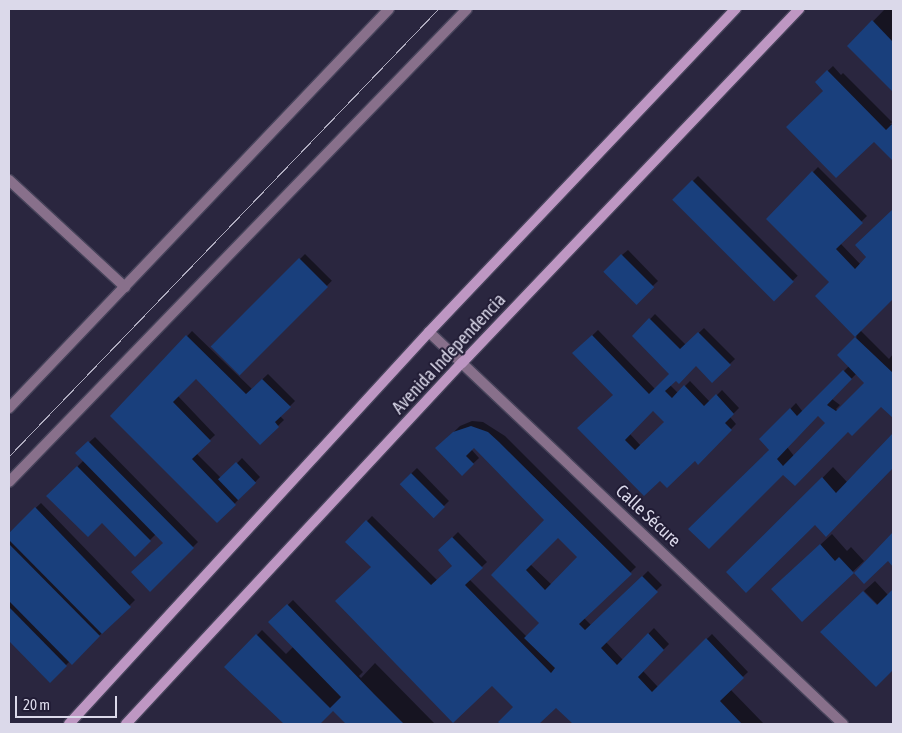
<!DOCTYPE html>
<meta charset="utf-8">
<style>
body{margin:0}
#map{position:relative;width:902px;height:733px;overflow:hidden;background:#2a263f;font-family:"Asap Condensed",sans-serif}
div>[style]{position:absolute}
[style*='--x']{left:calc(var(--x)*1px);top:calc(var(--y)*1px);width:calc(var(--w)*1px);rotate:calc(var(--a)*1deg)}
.shadow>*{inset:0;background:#0007;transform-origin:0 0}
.building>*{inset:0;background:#193f7c;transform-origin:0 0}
.roads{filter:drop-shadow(1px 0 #46435a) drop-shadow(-1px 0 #46435a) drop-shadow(0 1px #46435a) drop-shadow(0 -1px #46435a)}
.service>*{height:10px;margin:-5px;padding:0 5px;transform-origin:5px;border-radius:5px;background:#88708b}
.minor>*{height:10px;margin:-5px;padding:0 5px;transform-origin:5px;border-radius:5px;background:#88708b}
.secondary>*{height:10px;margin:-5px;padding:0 5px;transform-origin:5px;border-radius:5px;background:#be97c3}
.tram>*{height:1px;margin:-0.5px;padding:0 0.5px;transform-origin:0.5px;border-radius:0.5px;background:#aeabbe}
span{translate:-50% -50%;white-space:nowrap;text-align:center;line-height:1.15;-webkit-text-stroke:4px #211c35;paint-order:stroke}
.street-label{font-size:18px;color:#dbd9ea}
.frame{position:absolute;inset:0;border:10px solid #dbd9ea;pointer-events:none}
.scale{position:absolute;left:15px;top:696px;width:102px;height:22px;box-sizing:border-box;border:2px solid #dbd9ea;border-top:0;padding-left:6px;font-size:15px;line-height:18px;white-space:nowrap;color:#dbd9ea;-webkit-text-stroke:4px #211c35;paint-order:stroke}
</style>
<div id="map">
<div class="shadow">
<div style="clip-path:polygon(885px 9px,893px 10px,893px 91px,849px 46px)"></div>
<div style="clip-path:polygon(833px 66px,841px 75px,843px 73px,892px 122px,890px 124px,893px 124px,893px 159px,816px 82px)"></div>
<div style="clip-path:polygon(evenodd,818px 167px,867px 216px,840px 243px,861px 265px,868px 257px,857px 246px,893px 211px,893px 297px,860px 330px,889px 359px,893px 354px,893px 416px,881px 406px,783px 473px,771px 450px,761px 439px,796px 403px,803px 412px,849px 366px,839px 355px,857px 337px,817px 296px,831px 282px,767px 219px,818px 167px,856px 374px,865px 383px,838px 411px,836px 409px,840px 405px,832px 399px,856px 374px,818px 167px,818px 414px,827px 423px,794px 456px,787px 447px,818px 414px)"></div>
<div style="left:698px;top:176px;width:141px;height:33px;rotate:45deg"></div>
<div style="clip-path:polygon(628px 250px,658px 281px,636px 302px,622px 255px)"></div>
<div style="left:305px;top:254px;width:38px;height:131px;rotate:45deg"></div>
<div style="clip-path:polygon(evenodd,655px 314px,686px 345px,704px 328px,735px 359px,712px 381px,696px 365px,670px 385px,678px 393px,690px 381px,710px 402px,722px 390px,739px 408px,730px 417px,736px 424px,698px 463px,695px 459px,660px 479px,579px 428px,615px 394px,574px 353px,598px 330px,655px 389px,671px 374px,634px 336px,655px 314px,653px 409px,666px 422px,641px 446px,630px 434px,653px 409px)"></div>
<div style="clip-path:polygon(192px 331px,252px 389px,268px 374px,295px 401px,280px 416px,284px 420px,260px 443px,196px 378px,178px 396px,215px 435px,196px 453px,222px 479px,242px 458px,260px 477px,217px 522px,112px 416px)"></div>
<div style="clip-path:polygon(evenodd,472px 421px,483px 422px,505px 436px,636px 567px,584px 618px,592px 626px,648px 571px,662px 585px,605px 641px,623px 660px,654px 628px,669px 644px,643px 671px,658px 687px,712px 634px,748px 672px,730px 689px,764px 724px,676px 724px,708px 691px,706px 690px,672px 724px,575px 724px,556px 706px,537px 724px,500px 722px,515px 707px,347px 542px,372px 516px,438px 581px,454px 565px,440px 550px,458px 532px,487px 562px,469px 579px,527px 637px,541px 623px,493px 575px,546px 520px,475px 446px,471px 449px,479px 458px,462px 474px,437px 448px,460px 426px,472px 421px,558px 536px,579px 557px,552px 585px,530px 564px,558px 536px)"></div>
<div style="clip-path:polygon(893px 435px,893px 466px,826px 535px,815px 524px,785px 517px,833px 467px,848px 483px)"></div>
<div style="clip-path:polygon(95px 437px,198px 542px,150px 590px,164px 543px,156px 534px,135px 555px,102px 522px,48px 496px,84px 460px,77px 453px)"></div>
<div style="left:417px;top:468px;width:46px;height:22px;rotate:46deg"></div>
<div style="clip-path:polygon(41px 503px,135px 600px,72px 663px,70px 661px,50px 681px,9px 639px,9px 533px)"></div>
<div style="clip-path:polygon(832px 534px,847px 551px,851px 547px,864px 561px,802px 620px,784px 578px)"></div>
<div style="clip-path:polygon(875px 581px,888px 595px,893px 590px,893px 620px,864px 591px)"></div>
<div style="clip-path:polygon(293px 600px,363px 672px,359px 676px,361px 678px,375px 663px,435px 724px,347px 724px,333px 710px,319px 724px,285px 724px,226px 667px,262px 630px,286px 654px,294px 646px,270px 622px)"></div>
</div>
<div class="building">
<div style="clip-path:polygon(872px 20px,893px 42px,893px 92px,847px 46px)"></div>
<div style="clip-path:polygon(827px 70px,886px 130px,893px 123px,893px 161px,874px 142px,836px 178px,786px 127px,823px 91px,815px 82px)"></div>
<div style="clip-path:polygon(812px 171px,863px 223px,836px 249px,855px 269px,866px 257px,855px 245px,893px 209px,893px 299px,855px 337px,815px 296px,829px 282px,766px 219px)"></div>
<div style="left:692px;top:180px;width:144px;height:28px;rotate:45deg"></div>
<div style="left:621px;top:254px;width:47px;height:25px;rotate:45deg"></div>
<div style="left:299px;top:258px;width:41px;height:125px;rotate:45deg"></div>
<div style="clip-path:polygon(evenodd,649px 318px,680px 349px,698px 332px,731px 365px,712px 383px,696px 366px,679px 384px,676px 381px,665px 391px,672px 398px,684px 385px,704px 406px,716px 394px,734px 414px,725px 423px,732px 430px,698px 465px,695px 461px,667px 488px,660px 481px,644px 496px,577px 428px,613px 395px,572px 353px,592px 335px,649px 394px,669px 374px,632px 336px,649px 318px,653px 411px,664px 422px,635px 450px,625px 440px,653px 411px)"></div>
<div style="clip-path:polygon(186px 335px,246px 394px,262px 379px,291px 407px,275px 422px,279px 427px,260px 445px,196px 379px,173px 402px,211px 441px,192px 459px,236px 505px,217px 523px,110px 416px)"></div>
<div style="clip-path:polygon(evenodd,855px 337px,893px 373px,893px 418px,881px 407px,852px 436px,848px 432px,795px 486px,783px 475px,709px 549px,688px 529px,769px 450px,759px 439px,790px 408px,797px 416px,843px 370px,852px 379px,827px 405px,836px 411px,864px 383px,837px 355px,855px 337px,818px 416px,825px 423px,783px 466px,777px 459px,818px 416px)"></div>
<div style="clip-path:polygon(evenodd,471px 426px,488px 432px,499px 442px,632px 574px,579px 624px,585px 630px,642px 576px,658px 592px,601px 648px,617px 665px,648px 633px,664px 650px,638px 677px,652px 692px,706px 638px,744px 678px,720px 701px,742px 724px,573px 724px,556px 708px,539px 724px,500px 724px,498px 722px,513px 707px,492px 686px,453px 723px,335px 601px,371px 567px,345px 542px,366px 520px,431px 585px,452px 566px,438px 550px,452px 537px,483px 568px,465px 585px,551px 673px,555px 668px,524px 638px,539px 623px,491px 575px,544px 520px,474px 448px,466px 456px,474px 464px,462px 476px,435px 448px,453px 432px,471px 426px,558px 538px,577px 557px,545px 590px,526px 570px,558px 538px)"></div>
<div style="clip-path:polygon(893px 433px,893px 468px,826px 537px,815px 525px,746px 593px,726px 572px,822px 477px,836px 493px)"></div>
<div style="clip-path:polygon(88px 441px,194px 548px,150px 592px,131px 572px,163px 543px,75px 453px)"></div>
<div style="left:236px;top:462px;width:29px;height:25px;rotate:46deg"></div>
<div style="clip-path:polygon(77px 466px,151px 541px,135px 557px,102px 523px,88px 537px,46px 496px)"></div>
<div style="left:411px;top:473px;width:48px;height:16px;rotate:45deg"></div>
<div style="clip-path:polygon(35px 507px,131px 607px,102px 634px,9px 540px,9px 533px)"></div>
<div style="clip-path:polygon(893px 532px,893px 567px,888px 561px,864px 584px,854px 573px)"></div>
<div style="clip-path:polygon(9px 544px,100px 636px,72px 665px,9px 601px)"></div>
<div style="clip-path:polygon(820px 544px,835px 561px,839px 557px,854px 573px,802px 622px,771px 589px)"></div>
<div style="clip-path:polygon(893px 589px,893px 670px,876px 687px,820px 632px,863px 591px,877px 605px)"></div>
<div style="clip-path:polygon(287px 604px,374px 694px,404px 724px,346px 724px,333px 711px,320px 724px,284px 724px,224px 667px,256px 634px,330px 708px,341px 697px,268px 622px)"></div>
<div style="clip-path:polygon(9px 607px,67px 666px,50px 683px,9px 641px)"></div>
</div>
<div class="roads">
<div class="service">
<div style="--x:9;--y:180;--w:158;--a:42.7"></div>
<div style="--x:9;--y:408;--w:551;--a:-46.4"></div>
<div style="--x:9;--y:482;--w:658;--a:-45.92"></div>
</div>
<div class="minor">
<div style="--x:429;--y:332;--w:570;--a:43.44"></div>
</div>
<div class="secondary">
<div style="--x:69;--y:724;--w:532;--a:-47.44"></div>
<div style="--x:429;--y:332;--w:446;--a:-46.5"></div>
<div style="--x:126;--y:724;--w:493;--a:-47.1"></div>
<div style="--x:462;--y:363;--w:489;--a:-46.4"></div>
</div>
</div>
<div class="tram">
<div style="--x:9;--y:456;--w:620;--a:-46.18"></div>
</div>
<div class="street-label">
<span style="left:449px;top:354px;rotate:-47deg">Avenida Independencia</span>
<span style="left:648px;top:516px;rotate:43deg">Calle Sécure</span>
</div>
<div class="frame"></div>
<div class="scale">20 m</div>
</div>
